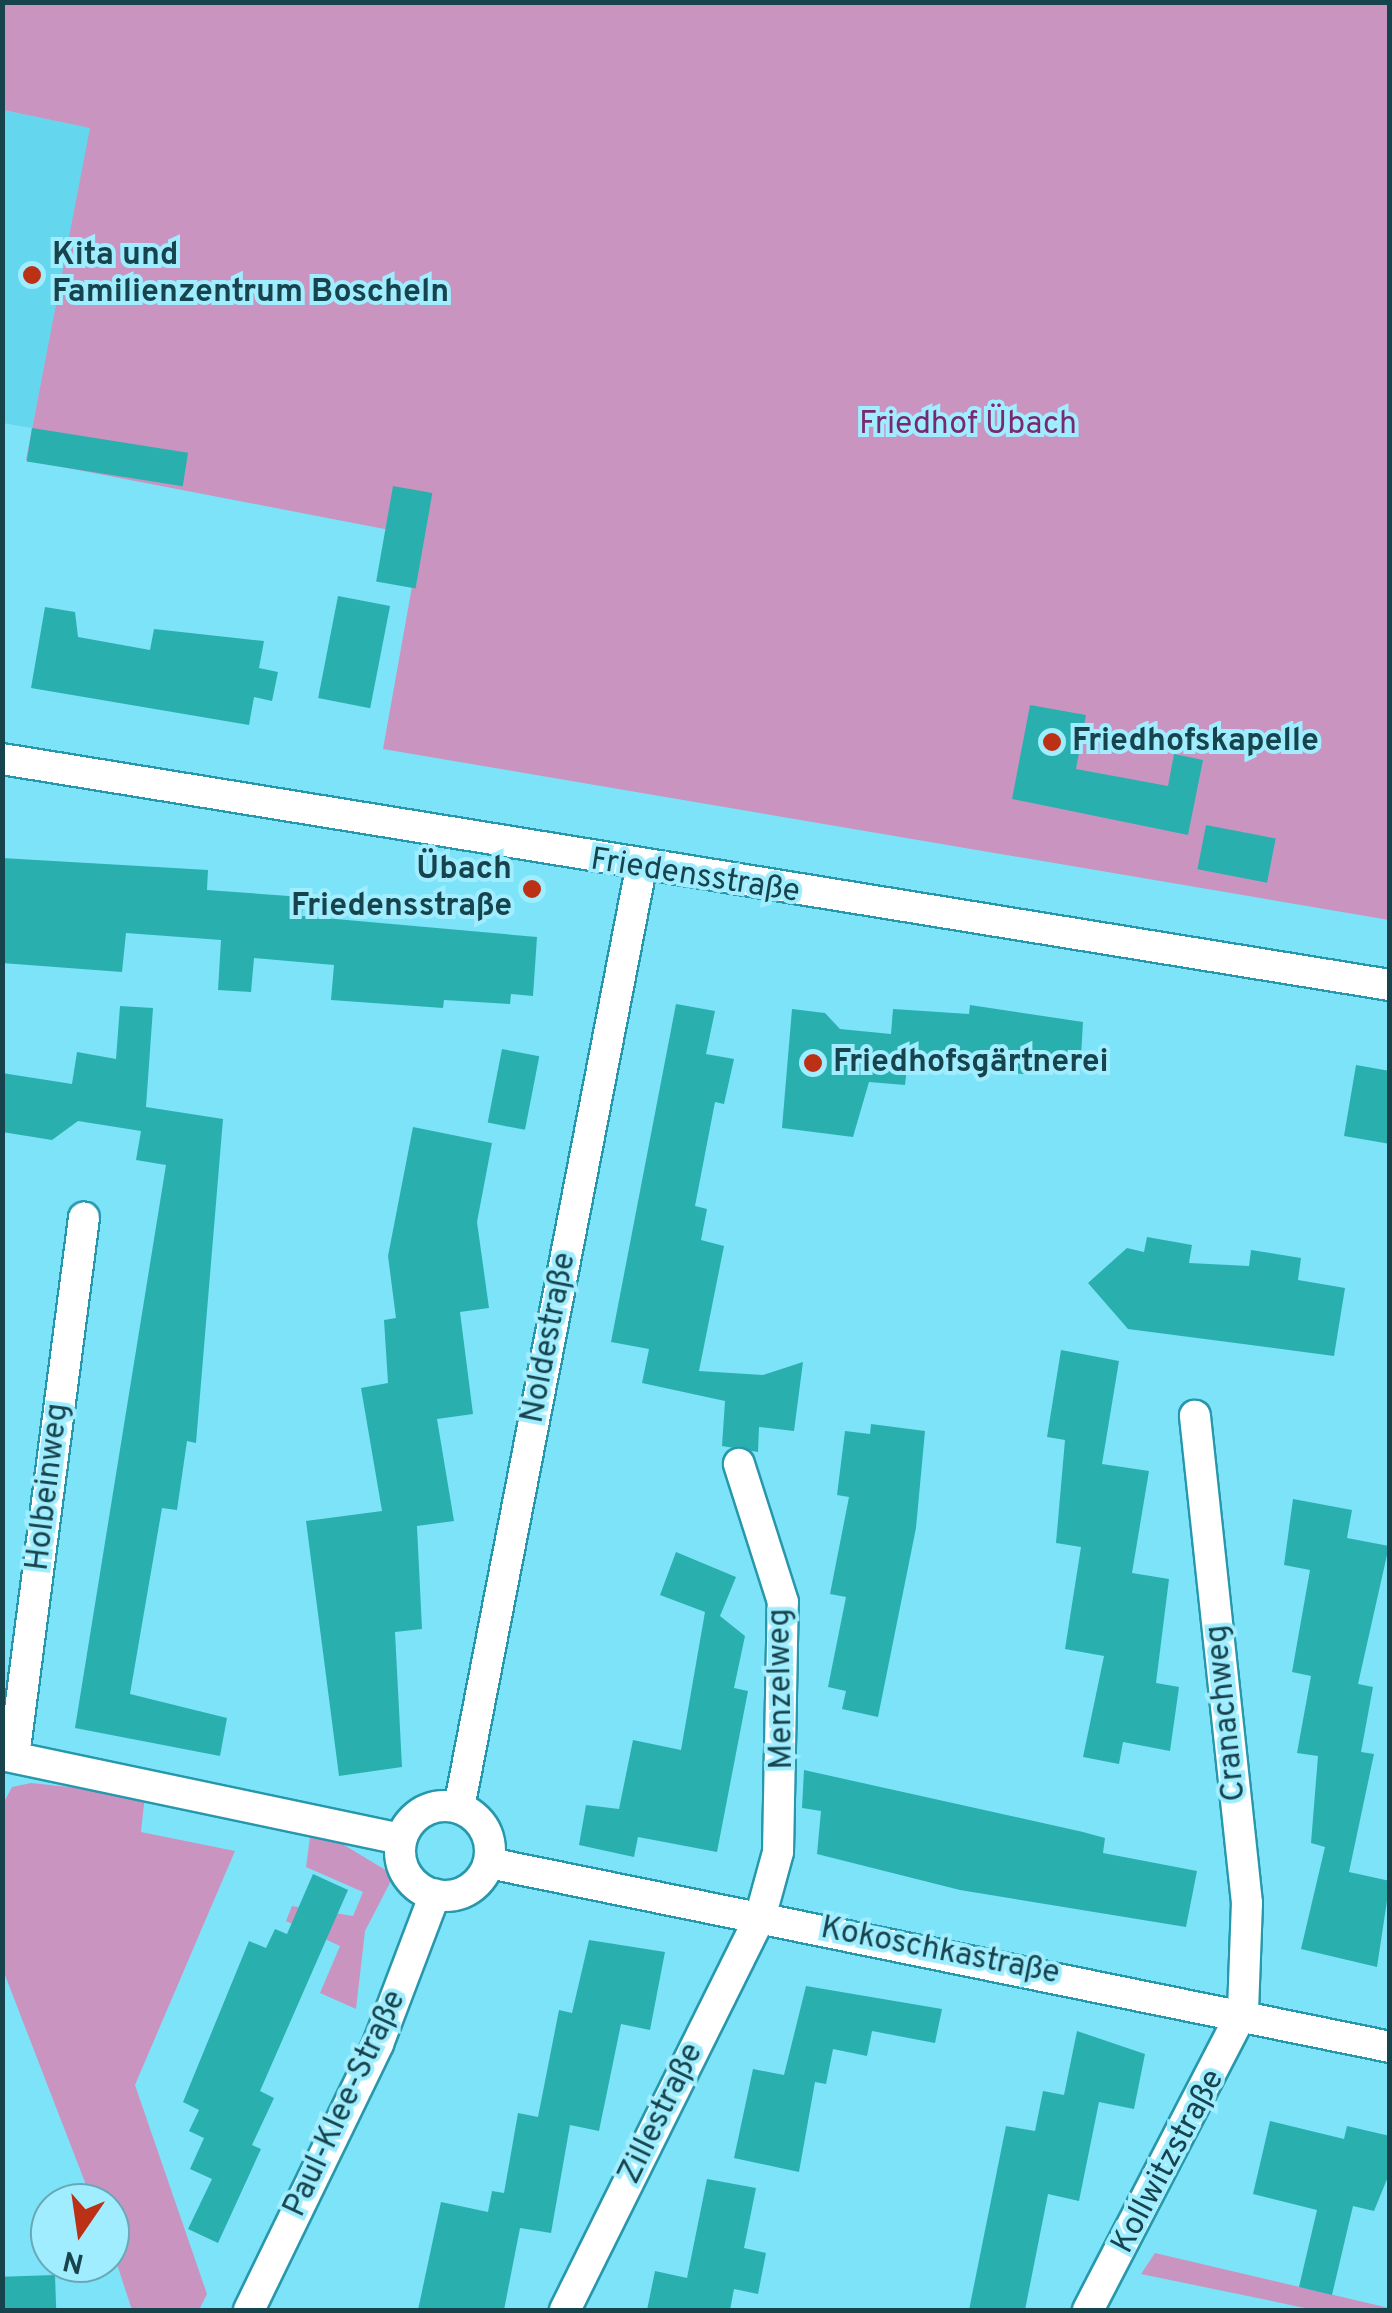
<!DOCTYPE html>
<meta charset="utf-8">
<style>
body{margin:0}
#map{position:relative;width:1392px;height:2313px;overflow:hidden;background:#7de3f9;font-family:Overpass,sans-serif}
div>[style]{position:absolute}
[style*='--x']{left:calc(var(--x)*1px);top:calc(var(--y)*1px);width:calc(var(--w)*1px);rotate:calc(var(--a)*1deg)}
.built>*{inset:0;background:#64d6ed}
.green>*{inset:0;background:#c995c0}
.building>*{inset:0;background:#29b0ae;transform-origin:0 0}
.roads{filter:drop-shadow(2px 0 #2798ac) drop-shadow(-2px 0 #2798ac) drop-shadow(0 2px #2798ac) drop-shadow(0 -2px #2798ac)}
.minor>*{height:30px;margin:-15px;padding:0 15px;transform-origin:15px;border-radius:15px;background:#fff}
.minor>.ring{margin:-15px;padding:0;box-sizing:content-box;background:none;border:30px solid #fff;border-radius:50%}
.dots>*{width:28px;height:28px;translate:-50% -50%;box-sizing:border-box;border:5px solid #9fedfe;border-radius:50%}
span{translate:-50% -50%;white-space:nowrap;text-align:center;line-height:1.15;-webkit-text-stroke:8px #9fedfe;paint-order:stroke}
.poi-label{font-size:32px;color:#17434c;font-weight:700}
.left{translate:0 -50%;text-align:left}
.right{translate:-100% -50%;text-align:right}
.park-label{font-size:32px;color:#78296f}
.street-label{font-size:32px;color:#17434c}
.frame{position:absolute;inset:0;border:5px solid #17434c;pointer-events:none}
.north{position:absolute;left:30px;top:2183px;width:100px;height:100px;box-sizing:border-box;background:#9fedfe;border:2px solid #69a9b7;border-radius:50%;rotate:193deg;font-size:28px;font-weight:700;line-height:40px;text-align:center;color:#17434c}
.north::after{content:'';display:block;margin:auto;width:35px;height:45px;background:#bc3116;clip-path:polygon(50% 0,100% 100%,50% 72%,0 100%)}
</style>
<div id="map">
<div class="built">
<div style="clip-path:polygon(2px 110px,91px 128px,32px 428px,3px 423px)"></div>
</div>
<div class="green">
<div style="clip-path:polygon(2px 3px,1389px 3px,1389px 920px,383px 749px,421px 536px,26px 460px,90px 128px,3px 110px)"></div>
<div style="clip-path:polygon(31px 1783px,145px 1795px,141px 1832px,235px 1851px,135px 2085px,207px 2294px,199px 2310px,132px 2310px,110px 2243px,110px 2203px,93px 2203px,3px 1970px,3px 1804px,12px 1787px)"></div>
<div style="clip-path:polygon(310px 1837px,339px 1842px,394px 1875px,365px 1931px,356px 2009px,320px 1993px,340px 1946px,286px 1921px,292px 1906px,353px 1916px,363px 1892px,306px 1867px)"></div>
<div style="clip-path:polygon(1155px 2253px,1389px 2308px,1389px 2310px,1315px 2310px,1141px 2274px)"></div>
</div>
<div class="building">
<div style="left:32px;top:428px;width:158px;height:34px;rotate:9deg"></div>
<div style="left:393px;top:486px;width:40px;height:97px;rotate:10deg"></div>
<div style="left:338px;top:596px;width:53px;height:104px;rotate:11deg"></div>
<div style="clip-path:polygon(45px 607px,75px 612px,78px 637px,150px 650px,154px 629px,264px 641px,259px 668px,278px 672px,272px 701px,254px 697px,249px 725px,31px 688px)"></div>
<div style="clip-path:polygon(1030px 705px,1086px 715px,1076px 769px,1168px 786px,1174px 754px,1203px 760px,1188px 835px,1012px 799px)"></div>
<div style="left:1206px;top:825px;width:71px;height:45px;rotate:11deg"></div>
<div style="clip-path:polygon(2px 858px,208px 870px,207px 890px,303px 897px,302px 916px,537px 937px,533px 996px,511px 994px,510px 1004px,444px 1000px,443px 1008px,331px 1000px,334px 965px,254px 958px,251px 992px,218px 990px,221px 940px,126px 933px,122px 972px,2px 963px)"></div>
<div style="clip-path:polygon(676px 1004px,715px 1011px,706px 1054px,734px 1059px,724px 1104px,715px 1102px,695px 1206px,707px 1209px,701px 1240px,724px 1246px,699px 1371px,763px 1375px,803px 1362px,794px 1431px,759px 1427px,758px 1452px,722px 1446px,725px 1401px,642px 1383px,649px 1349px,611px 1342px)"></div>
<div style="clip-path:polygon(970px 1005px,1083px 1022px,1081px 1057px,1064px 1055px,1043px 1075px,907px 1067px,905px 1085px,869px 1082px,853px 1137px,782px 1128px,792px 1009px,825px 1013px,840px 1029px,891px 1034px,893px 1009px,969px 1014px)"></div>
<div style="clip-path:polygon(120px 1006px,153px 1008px,146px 1107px,223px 1119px,196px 1443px,187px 1441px,177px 1510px,162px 1508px,130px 1694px,227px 1718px,220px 1756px,75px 1728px,166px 1165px,136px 1160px,141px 1131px,78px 1121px,52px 1140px,2px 1132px,2px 1073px,72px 1084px,77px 1052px,116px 1059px)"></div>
<div style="left:502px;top:1049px;width:38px;height:75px;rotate:11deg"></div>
<div style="clip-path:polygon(1356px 1065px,1390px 1071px,1390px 1144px,1344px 1136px)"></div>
<div style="clip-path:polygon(413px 1127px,492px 1143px,477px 1222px,489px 1308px,460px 1312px,473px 1414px,437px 1419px,454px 1521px,417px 1526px,422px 1629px,395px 1632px,402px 1767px,339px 1776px,306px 1521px,382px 1511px,361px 1388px,388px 1383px,384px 1320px,396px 1318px,388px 1256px)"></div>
<div style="clip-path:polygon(1147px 1237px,1192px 1245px,1189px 1263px,1249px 1266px,1251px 1250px,1301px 1258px,1298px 1280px,1345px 1288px,1334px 1356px,1128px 1329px,1088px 1283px,1127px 1248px,1144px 1252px)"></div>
<div style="clip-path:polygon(1061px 1350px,1119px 1361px,1102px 1464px,1149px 1471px,1132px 1573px,1169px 1579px,1156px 1683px,1179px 1687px,1170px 1751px,1123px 1742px,1119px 1764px,1083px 1757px,1104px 1656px,1065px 1649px,1081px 1547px,1056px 1543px,1065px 1440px,1047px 1437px)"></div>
<div style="clip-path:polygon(871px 1424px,925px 1431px,916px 1528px,878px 1717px,842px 1709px,846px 1691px,828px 1687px,846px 1597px,830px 1594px,849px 1497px,837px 1495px,845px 1431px,870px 1434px)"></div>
<div style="clip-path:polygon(1293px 1499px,1352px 1510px,1347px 1538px,1389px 1546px,1358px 1684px,1373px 1687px,1361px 1752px,1374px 1754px,1349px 1872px,1390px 1881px,1377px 1967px,1301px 1949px,1325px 1847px,1311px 1843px,1318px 1756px,1297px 1753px,1311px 1676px,1292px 1672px,1310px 1570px,1284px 1565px)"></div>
<div style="clip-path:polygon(676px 1552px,736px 1577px,720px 1616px,745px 1636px,734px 1688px,748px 1691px,717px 1852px,638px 1837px,634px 1857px,579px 1845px,586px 1805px,619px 1809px,633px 1740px,681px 1750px,705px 1612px,660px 1595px)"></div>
<div style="clip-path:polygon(804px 1770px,1083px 1832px,1105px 1838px,1103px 1853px,1197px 1871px,1186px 1927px,960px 1890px,817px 1854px,821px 1811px,802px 1808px)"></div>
<div style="clip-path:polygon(313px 1874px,348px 1890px,260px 2091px,274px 2098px,252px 2145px,261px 2149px,218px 2243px,188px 2229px,212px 2179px,190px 2169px,204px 2138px,189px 2131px,199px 2110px,183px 2102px,249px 1941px,266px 1948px,275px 1929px,287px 1934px)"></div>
<div style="clip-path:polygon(589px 1940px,665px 1952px,650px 2030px,621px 2024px,599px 2131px,570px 2125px,551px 2233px,520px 2228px,504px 2310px,418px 2310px,441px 2202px,488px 2212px,492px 2191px,504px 2193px,518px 2113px,538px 2117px,559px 2010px,572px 2013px)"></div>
<div style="clip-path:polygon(806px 1986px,942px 2009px,935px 2043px,872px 2031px,867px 2056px,833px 2049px,826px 2084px,815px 2082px,799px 2172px,734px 2158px,753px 2069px,784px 2075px)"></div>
<div style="clip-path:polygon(1077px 2031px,1145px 2054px,1134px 2109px,1099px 2102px,1079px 2201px,1048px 2194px,1025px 2310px,969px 2310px,1006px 2126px,1035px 2131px,1043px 2091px,1064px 2095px)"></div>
<div style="clip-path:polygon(1270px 2121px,1344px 2139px,1347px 2126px,1390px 2136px,1390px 2172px,1374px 2211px,1353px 2206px,1332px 2295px,1299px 2287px,1317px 2210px,1253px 2194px)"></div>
<div style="clip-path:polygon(707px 2179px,756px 2188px,744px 2248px,766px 2253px,758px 2294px,734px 2289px,730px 2310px,647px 2310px,655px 2271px,687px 2278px)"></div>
<div style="left:55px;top:2275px;width:35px;height:53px;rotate:88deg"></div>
</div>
<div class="roads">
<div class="minor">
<div style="--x:2;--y:759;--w:1406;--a:9.25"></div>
<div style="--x:2;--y:1755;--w:408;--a:11.9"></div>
<div style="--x:14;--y:1756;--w:543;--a:-82.59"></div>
<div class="ring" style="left:400px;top:1806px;width:60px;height:60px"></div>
<div style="--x:459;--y:1808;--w:957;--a:-79.04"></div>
<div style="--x:489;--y:1863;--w:920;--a:11.54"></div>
<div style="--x:249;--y:2310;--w:296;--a:-64.1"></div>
<div style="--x:378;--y:2044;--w:160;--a:-69.2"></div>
<div style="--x:565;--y:2310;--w:438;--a:-63.6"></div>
<div style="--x:760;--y:1918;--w:68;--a:-74.7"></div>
<div style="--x:778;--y:1852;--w:250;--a:-88.9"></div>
<div style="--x:783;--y:1602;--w:145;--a:-107.7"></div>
<div style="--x:1088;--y:2310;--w:337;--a:-62.6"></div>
<div style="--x:1243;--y:2011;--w:108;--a:-87.9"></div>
<div style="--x:1247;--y:1903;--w:490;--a:-96.1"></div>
</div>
</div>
<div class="dots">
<div style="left:32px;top:275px;background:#bc3116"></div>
<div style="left:1052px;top:742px;background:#bc3116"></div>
<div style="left:532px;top:889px;background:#bc3116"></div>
<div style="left:813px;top:1063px;background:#bc3116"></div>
</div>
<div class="poi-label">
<span class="left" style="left:52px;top:275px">Kita und<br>Familienzentrum Boscheln</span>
<span class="left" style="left:1072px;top:742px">Friedhofskapelle</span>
<span class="right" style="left:512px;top:889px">Übach<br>Friedensstraße</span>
<span class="left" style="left:833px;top:1063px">Friedhofsgärtnerei</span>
</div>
<div class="park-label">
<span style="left:968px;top:425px">Friedhof Übach</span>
</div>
<div class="street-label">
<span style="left:695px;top:877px;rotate:9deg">Friedensstraße</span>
<span style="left:550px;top:1338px;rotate:-79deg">Noldestraße</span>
<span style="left:49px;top:1487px;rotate:-83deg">Holbeinweg</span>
<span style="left:782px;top:1689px;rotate:-91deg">Menzelweg</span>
<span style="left:1227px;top:1713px;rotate:-96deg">Cranachweg</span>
<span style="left:940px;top:1952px;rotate:11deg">Kokoschkastraße</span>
<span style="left:346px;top:2104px;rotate:-65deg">Paul-Klee-Straße</span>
<span style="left:662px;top:2114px;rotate:-64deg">Zillestraße</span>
<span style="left:1169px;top:2162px;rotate:-62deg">Kollwitzstraße</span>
</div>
<div class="frame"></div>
<div class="north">N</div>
</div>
